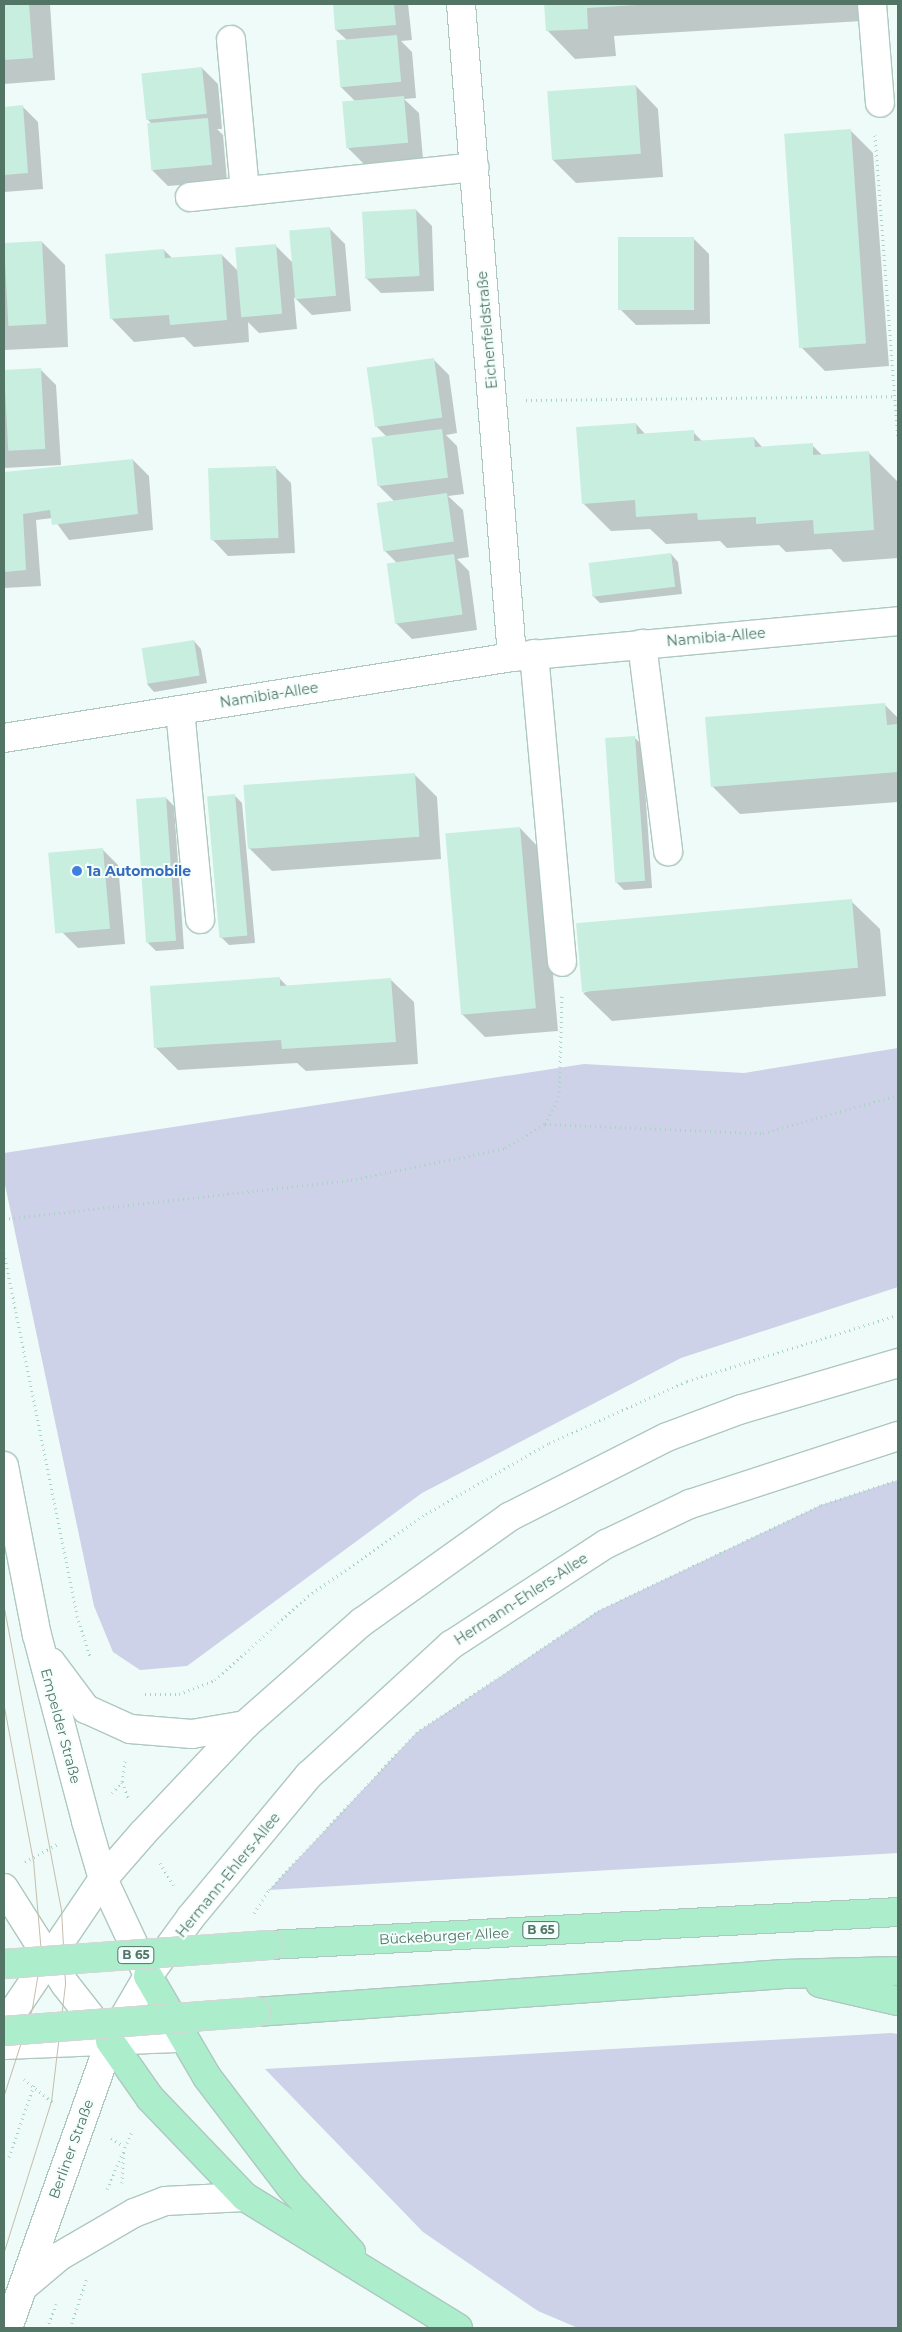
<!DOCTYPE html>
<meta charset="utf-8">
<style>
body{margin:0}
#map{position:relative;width:902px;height:2332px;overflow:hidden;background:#eefbf9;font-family:Montserrat,sans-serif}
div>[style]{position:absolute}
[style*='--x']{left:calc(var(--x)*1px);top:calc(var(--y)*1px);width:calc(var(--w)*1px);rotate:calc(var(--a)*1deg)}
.green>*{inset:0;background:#cdd2e8}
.shadow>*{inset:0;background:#0003}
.building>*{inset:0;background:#c8eee0;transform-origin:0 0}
.path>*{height:3px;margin-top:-1.5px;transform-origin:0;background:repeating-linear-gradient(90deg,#abd3c4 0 1px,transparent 0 5px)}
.roads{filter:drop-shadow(1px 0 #aec8c0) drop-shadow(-1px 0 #aec8c0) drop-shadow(0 1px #aec8c0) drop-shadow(0 -1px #aec8c0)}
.minor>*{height:28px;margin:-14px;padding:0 14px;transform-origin:14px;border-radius:14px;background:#fff}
.highway>*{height:28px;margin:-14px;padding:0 14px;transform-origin:14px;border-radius:14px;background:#aceecc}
.tram>*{height:1px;margin:-0.5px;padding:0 0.5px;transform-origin:0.5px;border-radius:0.5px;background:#c5bfac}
.bridges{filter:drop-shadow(1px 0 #cfd8d4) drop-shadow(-1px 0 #cfd8d4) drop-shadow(0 1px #cfd8d4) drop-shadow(0 -1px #cfd8d4)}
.highway-bridge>*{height:28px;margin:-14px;padding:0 14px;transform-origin:14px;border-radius:14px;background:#aceecc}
.dots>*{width:14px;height:14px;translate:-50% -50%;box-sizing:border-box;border:2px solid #f4fefc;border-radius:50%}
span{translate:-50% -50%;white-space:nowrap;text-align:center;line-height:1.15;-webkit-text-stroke:4px #f4fefc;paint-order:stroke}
.shield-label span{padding:1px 4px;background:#f4fefc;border:1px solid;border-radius:4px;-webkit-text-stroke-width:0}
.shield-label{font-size:12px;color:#527566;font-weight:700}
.street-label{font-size:14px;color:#527566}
.shop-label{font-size:14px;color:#366cbe;font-weight:700}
.left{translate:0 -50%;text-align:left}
.frame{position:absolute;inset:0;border:5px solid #527566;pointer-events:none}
</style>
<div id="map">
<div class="green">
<div style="clip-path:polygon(898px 1048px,898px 1287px,681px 1358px,422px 1493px,187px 1666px,140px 1670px,113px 1652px,94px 1606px,4px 1180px,4px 1153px,584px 1064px,744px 1073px)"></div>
<div style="clip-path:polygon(898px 1480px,898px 1853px,269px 1890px,416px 1733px,598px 1611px,821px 1505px)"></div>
<div style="clip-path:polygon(891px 2033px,898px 2034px,898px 2328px,578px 2328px,538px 2311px,423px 2232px,265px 2069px)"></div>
</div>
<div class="shadow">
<div style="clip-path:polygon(4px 4px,50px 4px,55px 80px,4px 84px)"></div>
<div style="clip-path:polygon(334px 4px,408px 4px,412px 40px,401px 41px,412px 52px,416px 98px,404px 99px,419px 113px,423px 159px,364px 164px,348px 148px,356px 102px,341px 87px,348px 41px,336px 30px)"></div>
<div style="clip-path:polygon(545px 4px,861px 4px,862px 21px,614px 36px,616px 56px,575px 59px,547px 30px)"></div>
<div style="clip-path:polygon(202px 68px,218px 84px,222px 129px,217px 129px,223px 135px,227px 181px,168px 186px,152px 170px,152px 124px,147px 119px)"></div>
<div style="clip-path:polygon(636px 86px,658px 109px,663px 177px,576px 183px,553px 160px)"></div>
<div style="clip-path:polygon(22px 106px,38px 122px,43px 189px,4px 192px,4px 108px)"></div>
<div style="clip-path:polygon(850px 130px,873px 153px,889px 366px,825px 371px,802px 348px)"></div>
<div style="clip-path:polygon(416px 210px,432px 226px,434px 291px,381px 293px,365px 277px)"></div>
<div style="clip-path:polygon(329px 228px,345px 244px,351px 311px,312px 315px,294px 297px,297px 329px,259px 333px,248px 322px,249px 342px,194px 347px,184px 337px,134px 342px,112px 319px,106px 255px,164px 250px,173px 259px,222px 255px,239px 272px,275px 245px,293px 263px)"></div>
<div style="clip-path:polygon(693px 238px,709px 254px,710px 324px,636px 325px,620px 309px)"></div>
<div style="clip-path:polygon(42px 242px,65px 265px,68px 347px,4px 350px,4px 244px)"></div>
<div style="clip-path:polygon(433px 359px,449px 375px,457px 433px,446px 435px,457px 446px,464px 494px,448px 496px,463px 510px,469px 557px,457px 559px,469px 571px,477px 630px,412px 639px,396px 623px,397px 563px,385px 551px,394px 501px,379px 486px,388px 438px,376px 426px)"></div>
<div style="clip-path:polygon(40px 369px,56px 385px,61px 465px,4px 468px,4px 371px)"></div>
<div style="clip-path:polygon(636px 424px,646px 435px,693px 432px,703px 442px,754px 438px,763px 448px,812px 445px,823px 456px,869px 453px,897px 481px,898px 558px,843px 562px,831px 549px,786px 552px,779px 545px,727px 548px,720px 541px,666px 544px,650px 529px,611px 531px,583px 503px)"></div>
<div style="clip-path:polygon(133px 460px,149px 476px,153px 530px,69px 540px,53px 518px,36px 520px,41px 586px,4px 588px,4px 474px)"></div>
<div style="clip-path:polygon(275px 467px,291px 483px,295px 553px,228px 556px,213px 540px)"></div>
<div style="clip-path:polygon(671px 554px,678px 562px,682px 594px,600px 603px,592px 595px)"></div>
<div style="clip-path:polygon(194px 641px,201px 649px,207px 683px,154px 692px,147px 684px)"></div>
<div style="clip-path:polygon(885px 705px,898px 718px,898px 802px,740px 814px,712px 786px)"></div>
<div style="clip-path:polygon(634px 737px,642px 745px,652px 888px,624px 890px,616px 882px)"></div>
<div style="clip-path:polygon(414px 774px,437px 797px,441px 859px,272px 871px,249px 848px)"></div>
<div style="clip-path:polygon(234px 795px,242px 803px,255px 943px,229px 945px,221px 937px)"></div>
<div style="clip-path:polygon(166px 798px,174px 806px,184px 949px,156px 951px,148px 943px)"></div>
<div style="clip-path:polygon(520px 828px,542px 851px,558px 1031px,485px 1037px,462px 1014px)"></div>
<div style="clip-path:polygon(102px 849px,118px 865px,125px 944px,78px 948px,62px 932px)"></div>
<div style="clip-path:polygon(851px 901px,880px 929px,886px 996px,612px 1021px,583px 993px)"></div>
<div style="clip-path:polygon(279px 978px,287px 986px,391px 980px,414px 1002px,418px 1064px,306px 1071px,297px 1063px,178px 1070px,155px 1047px)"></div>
</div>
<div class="building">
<div style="clip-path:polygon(4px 4px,29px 4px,33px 58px,4px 60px)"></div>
<div style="clip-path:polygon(333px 4px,394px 4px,396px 25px,335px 30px)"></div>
<div style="clip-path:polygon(544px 4px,637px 4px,637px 5px,587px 8px,588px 29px,546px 31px)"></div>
<div style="left:397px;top:35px;width:47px;height:61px;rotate:85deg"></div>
<div style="left:202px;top:67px;width:47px;height:61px;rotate:84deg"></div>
<div style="left:636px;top:85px;width:69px;height:89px;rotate:86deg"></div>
<div style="left:404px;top:96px;width:47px;height:62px;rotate:85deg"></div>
<div style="clip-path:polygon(23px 105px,28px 173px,4px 175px,4px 107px)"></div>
<div style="left:208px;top:118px;width:47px;height:61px;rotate:85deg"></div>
<div style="left:851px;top:129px;width:215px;height:67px;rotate:86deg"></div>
<div style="left:416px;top:209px;width:67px;height:54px;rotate:87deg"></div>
<div style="left:330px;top:227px;width:69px;height:41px;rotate:85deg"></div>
<div style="left:618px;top:237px;width:76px;height:73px"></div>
<div style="left:42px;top:241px;width:83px;height:38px;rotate:87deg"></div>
<div style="left:276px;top:244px;width:70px;height:41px;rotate:85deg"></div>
<div style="clip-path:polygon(164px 249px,165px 258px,222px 254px,227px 320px,170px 325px,169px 315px,110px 319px,105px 254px)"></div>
<div style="left:434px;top:358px;width:60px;height:68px;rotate:82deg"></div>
<div style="left:41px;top:368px;width:81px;height:37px;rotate:87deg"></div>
<div style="clip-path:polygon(636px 423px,637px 434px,694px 430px,694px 441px,754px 437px,755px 447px,813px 443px,813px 455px,869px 451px,874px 530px,814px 534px,813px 520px,756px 524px,756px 517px,698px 520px,697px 513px,636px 517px,635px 500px,582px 504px,576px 427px)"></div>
<div style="left:442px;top:429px;width:49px;height:71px;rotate:83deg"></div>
<div style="clip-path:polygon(133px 459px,138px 514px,52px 525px,50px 510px,23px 514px,26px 570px,4px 572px,4px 472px)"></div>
<div style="left:276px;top:466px;width:72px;height:68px;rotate:88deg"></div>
<div style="left:447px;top:493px;width:49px;height:71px;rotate:82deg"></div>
<div style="left:671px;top:553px;width:34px;height:83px;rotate:83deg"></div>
<div style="left:454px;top:554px;width:61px;height:68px;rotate:82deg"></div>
<div style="left:194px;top:640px;width:36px;height:53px;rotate:81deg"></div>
<div style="clip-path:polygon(885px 703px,887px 725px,898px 724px,898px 772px,711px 787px,705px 717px)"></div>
<div style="left:635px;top:736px;width:145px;height:30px;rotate:86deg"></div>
<div style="left:415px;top:773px;width:64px;height:172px;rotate:86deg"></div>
<div style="left:235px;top:794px;width:142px;height:28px;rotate:85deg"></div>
<div style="left:166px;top:797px;width:144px;height:30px;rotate:86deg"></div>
<div style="left:520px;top:827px;width:182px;height:75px;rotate:85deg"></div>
<div style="left:103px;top:848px;width:81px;height:55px;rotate:85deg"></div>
<div style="left:852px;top:899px;width:69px;height:277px;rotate:85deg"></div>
<div style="clip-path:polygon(280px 977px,280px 986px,391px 978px,396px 1042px,282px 1049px,281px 1040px,154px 1048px,150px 986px)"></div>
</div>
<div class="path">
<div style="--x:875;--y:135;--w:305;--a:85.7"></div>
<div style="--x:526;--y:400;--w:369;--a:-0.6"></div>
<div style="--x:545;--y:1124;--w:218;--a:2.4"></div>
<div style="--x:763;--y:1133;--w:140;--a:-15.7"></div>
<div style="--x:4;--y:1219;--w:349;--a:-6.4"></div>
<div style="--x:351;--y:1180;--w:157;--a:-11.7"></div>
<div style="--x:505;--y:1148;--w:47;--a:-31"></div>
<div style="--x:545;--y:1124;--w:30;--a:-63"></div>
<div style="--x:559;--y:1097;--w:102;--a:-88.3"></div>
<div style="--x:4;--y:1253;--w:370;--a:78.6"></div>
<div style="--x:77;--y:1616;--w:42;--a:72"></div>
<div style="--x:145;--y:1694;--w:34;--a:0"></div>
<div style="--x:179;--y:1694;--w:39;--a:-21"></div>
<div style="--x:215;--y:1680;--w:125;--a:-42.1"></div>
<div style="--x:308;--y:1596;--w:144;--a:-34.8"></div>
<div style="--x:426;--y:1514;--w:142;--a:-30"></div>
<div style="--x:549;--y:1443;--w:151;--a:-24.2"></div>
<div style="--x:687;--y:1381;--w:221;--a:-17.4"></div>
<div style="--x:125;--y:1761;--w:21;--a:98"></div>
<div style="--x:122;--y:1782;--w:18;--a:68"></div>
<div style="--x:112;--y:1793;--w:15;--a:-48"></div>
<div style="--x:25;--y:1862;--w:39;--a:-29"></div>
<div style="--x:160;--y:1863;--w:26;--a:59"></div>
<div style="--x:254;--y:1913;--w:27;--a:-57"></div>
<div style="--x:269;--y:1890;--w:215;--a:-46.9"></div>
<div style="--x:416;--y:1733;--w:219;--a:-33.8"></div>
<div style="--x:598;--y:1611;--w:247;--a:-25.4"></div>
<div style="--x:821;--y:1505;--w:81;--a:-18"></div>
<div style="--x:24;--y:2079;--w:38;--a:39"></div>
<div style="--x:111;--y:2138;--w:15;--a:32"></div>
<div style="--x:9;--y:2157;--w:76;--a:-70.9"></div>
<div style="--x:122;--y:2183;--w:34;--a:-87"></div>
<div style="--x:107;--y:2189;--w:65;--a:-66.6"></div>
<div style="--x:47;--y:2328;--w:26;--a:-69"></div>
<div style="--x:70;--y:2328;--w:53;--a:-71.2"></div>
</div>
<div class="roads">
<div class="minor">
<div style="--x:461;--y:4;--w:655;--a:85.53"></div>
<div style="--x:872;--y:4;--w:99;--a:85.4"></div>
<div style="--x:231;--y:40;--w:152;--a:84.7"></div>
<div style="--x:190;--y:197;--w:286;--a:-6"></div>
<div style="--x:642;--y:644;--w:209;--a:82.8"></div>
<div style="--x:534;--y:654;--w:309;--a:84.8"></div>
<div style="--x:180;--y:710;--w:210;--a:84.5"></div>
<div style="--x:4;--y:738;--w:514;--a:-9.06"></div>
<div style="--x:512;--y:657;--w:388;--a:-5.3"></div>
<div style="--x:4;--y:1466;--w:172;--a:79"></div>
<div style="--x:37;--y:1635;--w:192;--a:75.2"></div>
<div style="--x:86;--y:1821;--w:60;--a:73.7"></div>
<div style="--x:103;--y:1879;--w:106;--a:64.9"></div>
<div style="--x:51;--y:1662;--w:59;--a:53.3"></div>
<div style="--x:86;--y:1709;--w:48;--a:24.4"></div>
<div style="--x:130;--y:1729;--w:62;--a:4.6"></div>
<div style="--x:192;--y:1734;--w:54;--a:-9.6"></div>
<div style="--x:4;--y:1888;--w:114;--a:57.6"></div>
<div style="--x:65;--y:1984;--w:71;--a:51.8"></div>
<div style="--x:4;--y:2025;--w:176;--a:-55.9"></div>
<div style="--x:103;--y:1879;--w:61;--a:-49"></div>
<div style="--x:143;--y:1833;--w:149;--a:-46.6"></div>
<div style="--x:245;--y:1725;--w:156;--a:-41.4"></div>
<div style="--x:362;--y:1622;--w:181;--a:-35.5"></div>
<div style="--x:509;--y:1517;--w:177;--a:-26.9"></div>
<div style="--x:667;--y:1437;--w:80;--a:-20.5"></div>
<div style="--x:742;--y:1409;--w:163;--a:-16.4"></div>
<div style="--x:4;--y:2045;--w:178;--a:-2.3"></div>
<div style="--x:23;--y:2287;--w:48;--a:-40"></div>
<div style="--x:60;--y:2256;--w:86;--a:-30.2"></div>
<div style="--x:134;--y:2213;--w:33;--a:-21"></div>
<div style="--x:165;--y:2201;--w:80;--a:-2.9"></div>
<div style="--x:8;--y:2328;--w:305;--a:-70.4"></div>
<div style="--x:110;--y:2041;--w:75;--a:-59.7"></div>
<div style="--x:148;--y:1976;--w:73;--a:-53.9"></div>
<div style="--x:191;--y:1917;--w:185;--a:-50.3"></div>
<div style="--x:309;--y:1775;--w:193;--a:-42.5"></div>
<div style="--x:451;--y:1645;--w:185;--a:-33.1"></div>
<div style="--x:606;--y:1544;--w:93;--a:-25.5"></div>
<div style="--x:690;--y:1504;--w:219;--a:-18.1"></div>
</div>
<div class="highway">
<div style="--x:269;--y:1945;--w:630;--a:-3"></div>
<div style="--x:148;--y:1976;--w:117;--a:59.7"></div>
<div style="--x:207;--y:2077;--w:137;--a:52.7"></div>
<div style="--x:290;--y:2186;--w:90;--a:47.3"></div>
<div style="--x:820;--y:1983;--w:80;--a:13"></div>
<div style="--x:256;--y:2012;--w:529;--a:-4.12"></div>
<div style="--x:784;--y:1974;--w:114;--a:-1.5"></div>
<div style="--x:110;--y:2041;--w:70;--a:54.9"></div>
<div style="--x:150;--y:2098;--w:137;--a:46.2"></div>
<div style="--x:245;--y:2197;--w:250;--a:31.6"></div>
</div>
</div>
<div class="tram">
<div style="--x:4;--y:1608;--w:306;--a:79.3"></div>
<div style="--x:61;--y:1909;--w:75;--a:86.9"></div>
<div style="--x:65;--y:1984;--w:118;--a:96.8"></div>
<div style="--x:51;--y:2101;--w:157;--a:107.4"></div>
<div style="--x:4;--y:1707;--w:156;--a:79.3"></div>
<div style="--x:33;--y:1860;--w:94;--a:85.1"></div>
<div style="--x:41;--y:1954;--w:55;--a:99.5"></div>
<div style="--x:32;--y:2008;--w:90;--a:108"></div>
</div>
<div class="bridges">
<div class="highway-bridge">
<div style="--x:4;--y:1964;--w:266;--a:-4.1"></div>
<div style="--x:4;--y:2031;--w:253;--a:-4.3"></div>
</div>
</div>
<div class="dots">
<div style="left:77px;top:871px;background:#3f7fe0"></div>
</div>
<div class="shield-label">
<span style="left:541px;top:1930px">B 65</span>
<span style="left:136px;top:1955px">B 65</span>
</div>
<div class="street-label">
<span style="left:487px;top:330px;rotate:-95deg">Eichenfeldstraße</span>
<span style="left:716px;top:637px;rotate:-5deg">Namibia-Allee</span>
<span style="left:269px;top:695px;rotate:-9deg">Namibia-Allee</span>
<span style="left:521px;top:1599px;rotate:-33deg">Hermann-Ehlers-Allee</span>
<span style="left:61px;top:1726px;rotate:75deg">Empelder Straße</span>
<span style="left:228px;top:1875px;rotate:-51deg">Hermann-Ehlers-Allee</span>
<span style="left:444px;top:1936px;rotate:-3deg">Bückeburger Allee</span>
<span style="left:71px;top:2149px;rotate:-70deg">Berliner Straße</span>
</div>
<div class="shop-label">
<span class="left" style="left:87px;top:871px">1a Automobile</span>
</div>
<div class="frame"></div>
</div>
